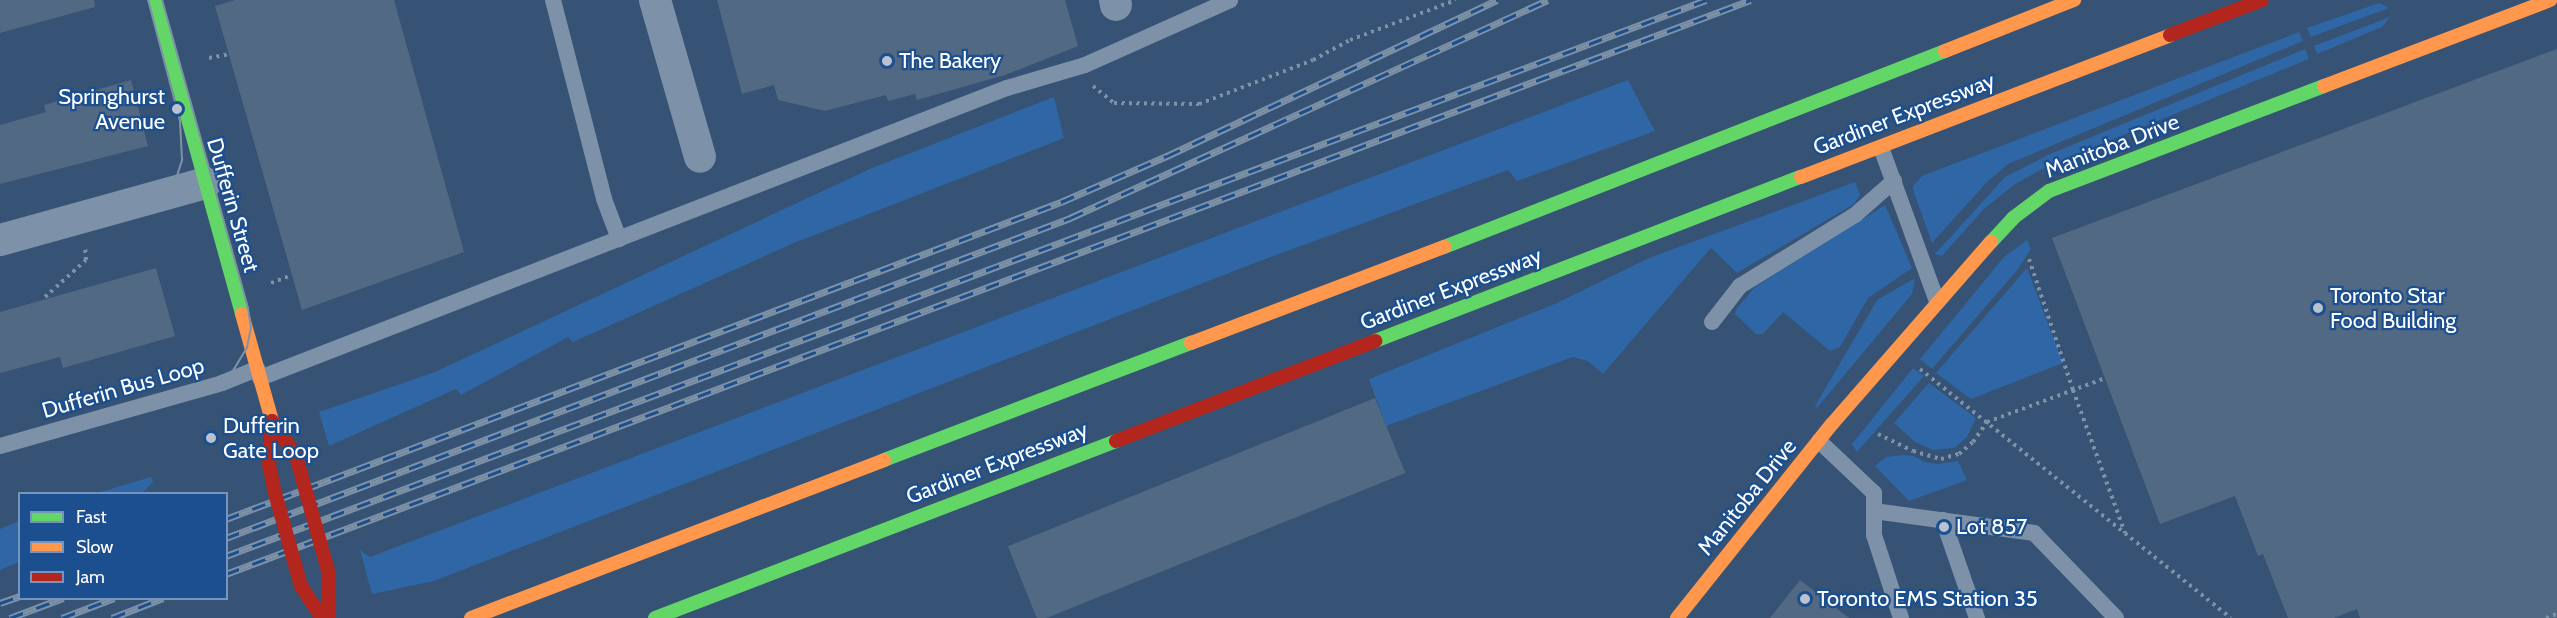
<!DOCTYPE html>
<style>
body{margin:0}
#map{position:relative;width:2557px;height:618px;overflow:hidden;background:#365274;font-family:Cabin,sans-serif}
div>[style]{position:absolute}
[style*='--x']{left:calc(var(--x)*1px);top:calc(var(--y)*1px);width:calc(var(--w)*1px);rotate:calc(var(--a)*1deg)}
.green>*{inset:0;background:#2f66a5}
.building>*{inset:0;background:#526984;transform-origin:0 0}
.path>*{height:4px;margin-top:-2px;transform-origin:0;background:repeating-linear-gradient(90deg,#7d92a8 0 3px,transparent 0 7.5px)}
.lane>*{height:16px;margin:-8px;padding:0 8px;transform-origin:8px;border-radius:8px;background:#7d92a8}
.street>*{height:32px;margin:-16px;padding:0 16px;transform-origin:16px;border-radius:16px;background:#7d92a8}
.fast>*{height:14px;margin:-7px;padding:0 7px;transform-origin:7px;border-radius:7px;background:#63d668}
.slow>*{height:14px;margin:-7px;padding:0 7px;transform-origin:7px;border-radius:7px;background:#ff974d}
.jam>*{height:14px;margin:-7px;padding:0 7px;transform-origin:7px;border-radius:7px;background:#b3261e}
.tram>*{height:1.5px;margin:-0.75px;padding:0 0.75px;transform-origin:0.75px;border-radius:0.75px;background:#7e92a7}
.rail>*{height:7px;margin-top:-3.5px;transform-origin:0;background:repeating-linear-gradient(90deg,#1b4f8f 0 14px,#7e92a7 0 28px);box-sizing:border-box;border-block:2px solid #7e92a7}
.jam-bridge>*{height:14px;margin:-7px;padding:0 7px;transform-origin:7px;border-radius:7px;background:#b3261e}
.dots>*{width:16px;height:16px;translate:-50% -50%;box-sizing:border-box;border:3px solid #1b4f8f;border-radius:50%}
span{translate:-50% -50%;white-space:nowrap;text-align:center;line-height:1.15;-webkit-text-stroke:4.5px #1b4f8f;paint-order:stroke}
.poi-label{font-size:22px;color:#fff}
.left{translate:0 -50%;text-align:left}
.right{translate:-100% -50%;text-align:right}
.street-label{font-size:22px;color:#fff}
.legend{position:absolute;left:18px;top:492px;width:210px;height:108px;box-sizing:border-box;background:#1b4f8f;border:2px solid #7695bc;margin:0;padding:8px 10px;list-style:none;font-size:18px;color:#fff}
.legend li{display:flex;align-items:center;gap:12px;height:30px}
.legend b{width:30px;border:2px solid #7695bc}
</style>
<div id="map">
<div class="green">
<div style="clip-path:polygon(2379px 3px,2389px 8px,2311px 37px,2307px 28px)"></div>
<div style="clip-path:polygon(2390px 17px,2382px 27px,2317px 54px,2314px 46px)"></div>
<div style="clip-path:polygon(2299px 32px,2303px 41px,2008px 164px,1987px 182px,1932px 243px,1914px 193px,1913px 186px,1922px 176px)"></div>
<div style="clip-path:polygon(2305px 49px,2309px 59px,2050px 165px,2015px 184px,1983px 210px,1942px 256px,1935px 254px,2005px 177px,2050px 154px)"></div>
<div style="clip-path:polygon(1628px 80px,1655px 131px,1517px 181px,1508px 170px,1260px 261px,434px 581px,372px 594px,360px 550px,370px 557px)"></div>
<div style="clip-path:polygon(1054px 97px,1064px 138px,794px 243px,573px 342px,568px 337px,461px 395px,456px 389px,329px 446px,319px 412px,435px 372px,872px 168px)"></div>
<div style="clip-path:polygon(1855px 182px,1860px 195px,1854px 204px,1737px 273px,1711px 248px,1603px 374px,1588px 361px,1573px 357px,1386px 426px,1369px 379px,1557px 303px,1649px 258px)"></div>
<div style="clip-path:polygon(1885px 205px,1912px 268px,1868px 298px,1840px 347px,1830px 351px,1783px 312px,1763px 334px,1756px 334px,1735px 314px,1737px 308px,1755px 287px)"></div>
<div style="clip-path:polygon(2027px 240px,2031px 249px,2018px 269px,1932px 369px,1920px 359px,2004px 257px)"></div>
<div style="clip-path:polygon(2027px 268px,2063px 363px,1971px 399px,1936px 373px)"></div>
<div style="clip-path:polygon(1915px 278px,1912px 294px,1817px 408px,1815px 406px,1877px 300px)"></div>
<div style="clip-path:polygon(1913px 368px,1924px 376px,1857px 452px,1852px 444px)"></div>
<div style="clip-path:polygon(1929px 383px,1976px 418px,1967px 437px,1954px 448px,1933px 450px,1915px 442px,1894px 423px)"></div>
<div style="clip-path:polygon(1903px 455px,1914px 456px,1924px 462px,1938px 464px,1958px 461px,1967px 480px,1909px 501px,1875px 466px,1886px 457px)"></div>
<div style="clip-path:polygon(151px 477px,153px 482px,142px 493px,97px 493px)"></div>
<div style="clip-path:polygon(19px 521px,19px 562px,0 570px,0 529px)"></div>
</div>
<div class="building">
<div style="clip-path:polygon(0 0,94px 0,95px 7px,0 33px)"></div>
<div style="clip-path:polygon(235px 0,394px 0,464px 252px,302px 310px,215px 6px)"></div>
<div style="clip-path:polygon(717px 0,1065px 0,1078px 46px,1005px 75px,917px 100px,915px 94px,888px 101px,886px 95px,825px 111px,778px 100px,774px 85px,742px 94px)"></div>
<div style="clip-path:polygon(2557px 49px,2557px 618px,2360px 618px,2357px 609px,2334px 618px,2288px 618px,2263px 554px,2258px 556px,2235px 496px,2160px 524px,2052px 238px)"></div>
<div style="clip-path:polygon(131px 80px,148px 146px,0 184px,0 125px,46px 112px,44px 105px)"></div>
<div style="clip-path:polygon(156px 268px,175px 336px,63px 368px,60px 357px,0 373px,0 312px)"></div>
<div style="left:1375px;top:398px;width:81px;height:396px;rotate:68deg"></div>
<div style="clip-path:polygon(1800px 580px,1849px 618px,1770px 618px)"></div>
</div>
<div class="path">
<div style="--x:209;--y:58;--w:20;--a:-11"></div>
<div style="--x:1093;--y:86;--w:27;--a:39"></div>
<div style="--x:1114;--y:103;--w:85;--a:0.7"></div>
<div style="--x:1199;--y:104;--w:122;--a:-21.1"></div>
<div style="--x:1313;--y:60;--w:42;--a:-28.4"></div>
<div style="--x:1350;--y:40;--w:113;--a:-20.7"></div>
<div style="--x:2029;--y:259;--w:138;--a:71.4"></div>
<div style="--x:2073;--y:390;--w:152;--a:70"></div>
<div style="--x:271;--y:283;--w:22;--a:-21"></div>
<div style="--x:45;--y:297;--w:55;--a:-42.1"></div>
<div style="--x:86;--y:260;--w:13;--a:-94"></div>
<div style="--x:1920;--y:369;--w:398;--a:38.7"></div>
<div style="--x:1878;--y:434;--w:39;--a:26"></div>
<div style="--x:1913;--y:451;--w:29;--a:16"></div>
<div style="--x:1941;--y:459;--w:19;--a:-16"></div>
<div style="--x:1959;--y:454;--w:18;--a:-41"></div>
<div style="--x:1973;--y:442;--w:24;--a:-55"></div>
<div style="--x:1987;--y:422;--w:126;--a:-20.4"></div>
<div style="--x:2546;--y:618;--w:12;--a:-20"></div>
</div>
<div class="lane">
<div style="--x:553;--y:0;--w:205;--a:75.6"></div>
<div style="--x:604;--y:199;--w:43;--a:69.4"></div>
<div style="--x:1883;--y:153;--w:158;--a:70"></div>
<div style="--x:1712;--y:322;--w:46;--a:-52.1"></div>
<div style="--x:1740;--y:286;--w:135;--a:-31.7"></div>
<div style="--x:1855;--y:215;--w:52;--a:-41.1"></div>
<div style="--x:260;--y:378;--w:801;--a:-21.22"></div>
<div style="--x:1007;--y:88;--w:81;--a:-16.4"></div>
<div style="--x:1085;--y:65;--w:159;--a:-24.1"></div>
<div style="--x:1819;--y:441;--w:76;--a:43.4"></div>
<div style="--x:1874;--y:493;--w:42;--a:90"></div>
<div style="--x:1874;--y:535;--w:87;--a:72"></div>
<div style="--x:0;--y:446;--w:231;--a:-15.8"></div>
<div style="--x:222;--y:383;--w:38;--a:-22"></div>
<div style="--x:1874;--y:511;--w:162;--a:7.8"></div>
<div style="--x:2034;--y:533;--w:118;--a:46"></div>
<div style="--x:1943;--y:520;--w:104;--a:70.9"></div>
</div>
<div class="street">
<div style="--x:655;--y:0;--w:163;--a:74"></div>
<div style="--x:1115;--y:0;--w:5;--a:79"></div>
<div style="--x:0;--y:240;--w:213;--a:-15.5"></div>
</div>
<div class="fast">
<div style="--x:155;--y:0;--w:326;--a:74.5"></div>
<div style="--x:1991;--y:242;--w:33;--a:-47"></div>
<div style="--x:2013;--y:218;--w:45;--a:-36.9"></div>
<div style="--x:2049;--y:191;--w:294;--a:-20.9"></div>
<div style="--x:1444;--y:247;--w:538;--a:-21.37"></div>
<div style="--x:1375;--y:341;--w:456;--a:-21.1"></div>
<div style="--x:884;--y:460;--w:329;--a:-20.9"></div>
<div style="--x:655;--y:618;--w:494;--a:-21"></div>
</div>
<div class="slow">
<div style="--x:1945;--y:51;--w:139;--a:-21.6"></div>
<div style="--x:2324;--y:86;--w:242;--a:-20.8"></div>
<div style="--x:1801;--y:177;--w:395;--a:-21"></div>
<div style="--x:242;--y:314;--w:111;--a:74.3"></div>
<div style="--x:1191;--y:343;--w:271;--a:-20.8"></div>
<div style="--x:471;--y:618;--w:442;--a:-20.9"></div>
<div style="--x:1677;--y:618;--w:248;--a:-51.4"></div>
<div style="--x:1832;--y:424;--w:242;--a:-48.9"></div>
</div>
<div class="jam">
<div style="--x:2170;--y:35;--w:98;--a:-20.8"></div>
<div style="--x:1116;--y:441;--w:278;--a:-21.1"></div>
</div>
<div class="tram">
<div style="--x:0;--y:244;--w:155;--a:-15.7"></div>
<div style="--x:149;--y:202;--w:16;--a:-27"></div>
<div style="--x:163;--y:195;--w:21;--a:-51"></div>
<div style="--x:176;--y:179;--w:20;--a:-72"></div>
<div style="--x:182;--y:160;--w:39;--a:-93"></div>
<div style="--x:180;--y:121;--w:125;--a:-104.8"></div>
<div style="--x:0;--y:443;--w:215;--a:-15.7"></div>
<div style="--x:207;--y:385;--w:30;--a:-28"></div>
<div style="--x:233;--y:371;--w:27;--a:-59"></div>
<div style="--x:247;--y:348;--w:20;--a:-79"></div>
<div style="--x:251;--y:328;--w:20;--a:-99"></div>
<div style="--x:248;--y:308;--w:320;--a:-105.6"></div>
</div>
<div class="rail">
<div style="--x:226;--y:519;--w:893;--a:-20.79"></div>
<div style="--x:1061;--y:202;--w:116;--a:-23.5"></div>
<div style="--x:1167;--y:156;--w:365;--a:-25.3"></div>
<div style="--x:226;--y:538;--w:903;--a:-20.76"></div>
<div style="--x:1070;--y:218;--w:525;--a:-24.52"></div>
<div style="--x:226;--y:556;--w:1581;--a:-20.59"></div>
<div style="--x:226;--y:574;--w:1629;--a:-20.63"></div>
<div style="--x:0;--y:603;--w:21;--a:-19"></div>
<div style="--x:10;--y:618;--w:57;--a:-20.7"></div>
<div style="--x:62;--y:618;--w:56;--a:-21"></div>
<div style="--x:112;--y:618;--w:55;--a:-21.4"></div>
</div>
<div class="jam-bridge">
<div style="--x:272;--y:421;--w:42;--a:55.6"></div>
<div style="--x:296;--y:456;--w:123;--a:74.4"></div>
<div style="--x:329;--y:574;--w:44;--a:90"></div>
<div style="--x:272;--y:421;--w:44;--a:93.9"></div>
<div style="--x:269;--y:465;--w:29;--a:78"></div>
<div style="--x:275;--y:493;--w:97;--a:74.4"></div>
<div style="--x:301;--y:586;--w:38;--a:57"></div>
</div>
<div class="dots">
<div style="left:887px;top:61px;background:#b9c2ce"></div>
<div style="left:177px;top:109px;background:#b9c2ce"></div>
<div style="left:2318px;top:308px;background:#b9c2ce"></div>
<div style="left:211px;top:438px;background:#b9c2ce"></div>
<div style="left:1944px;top:527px;background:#b9c2ce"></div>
<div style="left:1805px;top:599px;background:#b9c2ce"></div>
</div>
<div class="poi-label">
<span class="left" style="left:899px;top:61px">The Bakery</span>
<span class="right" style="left:165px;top:109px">Springhurst<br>Avenue</span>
<span class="left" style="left:2330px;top:308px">Toronto Star<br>Food Building</span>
<span class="left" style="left:223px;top:438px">Dufferin<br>Gate Loop</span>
<span class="left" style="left:1956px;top:527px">Lot 857</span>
<span class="left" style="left:1817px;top:599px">Toronto EMS Station 35</span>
</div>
<div class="street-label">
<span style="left:1904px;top:114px;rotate:-21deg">Gardiner Expressway</span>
<span style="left:2112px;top:146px;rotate:-21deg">Manitoba Drive</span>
<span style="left:233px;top:205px;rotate:74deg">Dufferin Street</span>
<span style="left:1451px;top:289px;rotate:-21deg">Gardiner Expressway</span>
<span style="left:123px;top:388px;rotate:-16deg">Dufferin Bus Loop</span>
<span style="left:997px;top:463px;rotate:-21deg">Gardiner Expressway</span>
<span style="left:1747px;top:497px;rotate:-51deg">Manitoba Drive</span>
</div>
<ul class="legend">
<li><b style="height:8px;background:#63d668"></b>Fast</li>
<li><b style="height:8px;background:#ff974d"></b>Slow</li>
<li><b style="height:8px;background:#b3261e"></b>Jam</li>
</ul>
</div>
